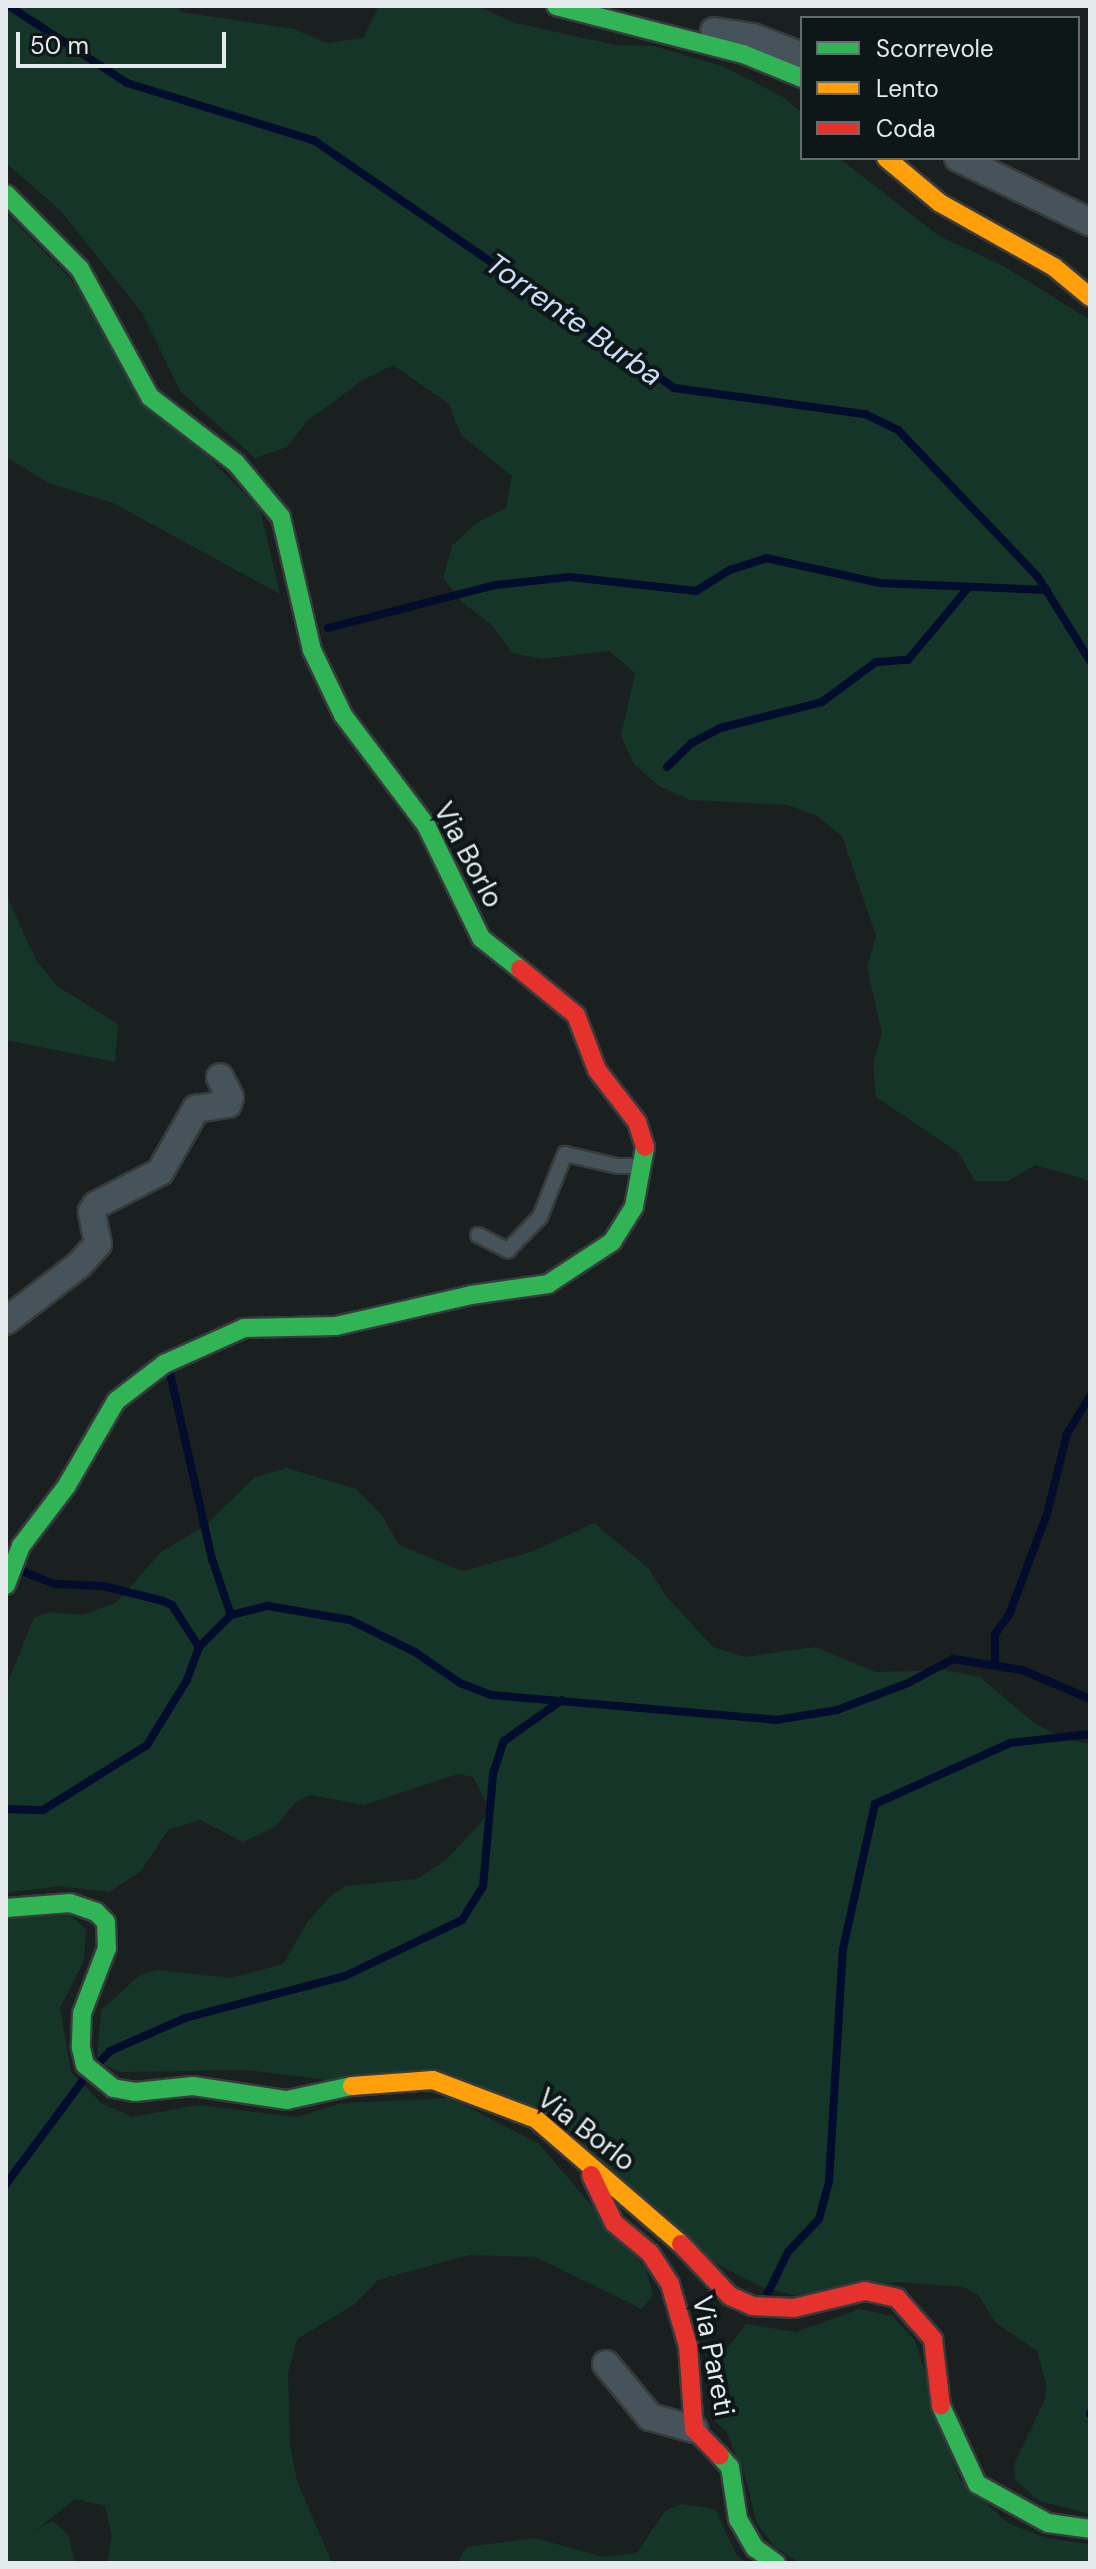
<!DOCTYPE html>
<style>
body{margin:0}
#map{position:relative;width:1096px;height:2569px;overflow:hidden;background:#1a1f1f;font-family:"DM Sans",sans-serif}
div>[style]{position:absolute}
[style*='--x']{left:calc(var(--x)*1px);top:calc(var(--y)*1px);width:calc(var(--w)*1px);rotate:calc(var(--a)*1deg)}
.green>*{inset:0;background:#153528}
.stream>*{height:8px;margin:-4px;padding:0 4px;transform-origin:4px;border-radius:4px;background:#020c2c}
.roads{filter:drop-shadow(2px 0 #373b3b) drop-shadow(-2px 0 #373b3b) drop-shadow(0 2px #373b3b) drop-shadow(0 -2px #373b3b)}
.lane>*{height:14px;margin:-7px;padding:0 7px;transform-origin:7px;border-radius:7px;background:#46535a}
.street>*{height:26px;margin:-13px;padding:0 13px;transform-origin:13px;border-radius:13px;background:#46535a}
.fast>*{height:18px;margin:-9px;padding:0 9px;transform-origin:9px;border-radius:9px;background:#30b455}
.slow>*{height:18px;margin:-9px;padding:0 9px;transform-origin:9px;border-radius:9px;background:#ff9f0a}
.jam>*{height:18px;margin:-9px;padding:0 9px;transform-origin:9px;border-radius:9px;background:#e5322d}
span{translate:-50% -50%;white-space:nowrap;text-align:center;line-height:1.15;-webkit-text-stroke:8px #0e1718;paint-order:stroke}
.street-label{font-size:28px;color:#e5ebec}
.water-label{font-size:30px;color:#cddef9;font-style:italic}
.frame{position:absolute;inset:0;border:8px solid #e5ebec;pointer-events:none}
.legend{position:absolute;left:800px;top:16px;width:280px;height:144px;box-sizing:border-box;background:#0e1718;border:2px solid #646c6d;margin:0;padding:10px 14px;list-style:none;font-size:24px;color:#e5ebec}
.legend li{display:flex;align-items:center;gap:16px;height:40px}
.legend b{width:40px;border:2px solid #646c6d}
.scale{position:absolute;left:16px;top:32px;width:210px;height:36px;box-sizing:border-box;border:4px solid #e5ebec;border-top:0;padding-left:10px;font-size:24px;line-height:28px;white-space:nowrap;color:#e5ebec;-webkit-text-stroke:6px #0e1718;paint-order:stroke}
</style>
<div id="map">
<div class="green">
<div style="clip-path:polygon(6px 6px,178px 6px,181px 12px,294px 29px,327px 43px,363px 38px,379px 6px,477px 6px,515px 23px,616px 45px,654px 46px,722px 66px,783px 97px,802px 113px,802px 158px,839px 158px,939px 236px,1002px 265px,1090px 320px,1090px 1181px,1036px 1165px,1008px 1181px,975px 1181px,959px 1153px,876px 1097px,873px 1063px,882px 1033px,867px 967px,876px 936px,842px 836px,817px 816px,788px 805px,689px 800px,659px 786px,634px 764px,621px 736px,635px 673px,609px 651px,542px 659px,512px 653px,492px 625px,463px 603px,443px 578px,452px 546px,476px 523px,506px 508px,512px 476px,461px 435px,449px 404px,393px 365px,363px 380px,307px 421px,287px 447px,255px 458px,181px 392px,142px 313px,61px 211px,6px 163px)"></div>
<div style="clip-path:polygon(6px 213px,68px 276px,217px 466px,260px 509px,280px 594px,113px 503px,48px 483px,6px 457px)"></div>
<div style="clip-path:polygon(6px 894px,36px 960px,57px 986px,118px 1024px,115px 1062px,6px 1040px)"></div>
<div style="clip-path:polygon(287px 1468px,356px 1489px,381px 1514px,399px 1545px,463px 1571px,531px 1552px,594px 1523px,648px 1568px,666px 1596px,713px 1647px,745px 1657px,815px 1647px,876px 1672px,946px 1670px,980px 1677px,1033px 1722px,1061px 1738px,1090px 1744px,1090px 2514px,1039px 2501px,1015px 2480px,1014px 2464px,1045px 2400px,1046px 2383px,1037px 2351px,996px 2323px,979px 2296px,964px 2287px,899px 2282px,793px 2295px,762px 2287px,718px 2265px,543px 2107px,246px 2070px,120px 2072px,97px 2062px,101px 2010px,140px 1975px,157px 1970px,231px 1978px,283px 1964px,308px 1921px,331px 1896px,345px 1886px,417px 1879px,446px 1860px,482px 1821px,488px 1806px,473px 1777px,458px 1774px,364px 1805px,311px 1795px,296px 1802px,275px 1827px,243px 1842px,200px 1820px,168px 1830px,141px 1871px,109px 1892px,59px 1886px,6px 1893px,6px 1687px,34px 1618px,49px 1612px,83px 1615px,117px 1602px,161px 1552px,206px 1525px,255px 1477px)"></div>
<div style="clip-path:polygon(70px 1915px,86px 1929px,84px 1961px,60px 2008px,71px 2072px,101px 2103px,132px 2117px,198px 2105px,297px 2117px,342px 2103px,451px 2098px,539px 2144px,646px 2269px,653px 2295px,642px 2309px,536px 2257px,469px 2255px,378px 2280px,355px 2304px,297px 2339px,288px 2373px,290px 2445px,297px 2481px,332px 2563px,107px 2563px,112px 2536px,105px 2506px,75px 2499px,35px 2531px,52px 2521px,60px 2527px,69px 2536px,75px 2563px,6px 2563px,6px 1918px)"></div>
<div style="clip-path:polygon(860px 2309px,892px 2316px,915px 2340px,959px 2478px,1008px 2523px,1046px 2538px,1090px 2544px,1090px 2563px,800px 2563px,774px 2546px,756px 2522px,747px 2482px,726px 2431px,715px 2421px,708px 2372px,746px 2324px,796px 2332px)"></div>
<div style="clip-path:polygon(681px 2504px,715px 2509px,736px 2554px,747px 2563px,457px 2563px,467px 2547px,535px 2538px,603px 2557px,637px 2553px,665px 2511px)"></div>
</div>
<div class="stream">
<div style="--x:9;--y:6;--w:141;--a:33.1"></div>
<div style="--x:127;--y:83;--w:197;--a:17.1"></div>
<div style="--x:315;--y:141;--w:436;--a:34.5"></div>
<div style="--x:674;--y:388;--w:193;--a:7.8"></div>
<div style="--x:865;--y:414;--w:37;--a:26"></div>
<div style="--x:898;--y:430;--w:203;--a:46.4"></div>
<div style="--x:1038;--y:577;--w:99;--a:58.2"></div>
<div style="--x:328;--y:628;--w:173;--a:-14.4"></div>
<div style="--x:496;--y:585;--w:74;--a:-6.2"></div>
<div style="--x:570;--y:577;--w:127;--a:6.3"></div>
<div style="--x:696;--y:591;--w:40;--a:-32"></div>
<div style="--x:730;--y:570;--w:38;--a:-18"></div>
<div style="--x:766;--y:558;--w:117;--a:12.4"></div>
<div style="--x:880;--y:583;--w:167;--a:2.4"></div>
<div style="--x:667;--y:767;--w:35;--a:-44"></div>
<div style="--x:692;--y:743;--w:32;--a:-28"></div>
<div style="--x:720;--y:728;--w:105;--a:-14.3"></div>
<div style="--x:822;--y:702;--w:67;--a:-36.5"></div>
<div style="--x:876;--y:662;--w:32;--a:-4"></div>
<div style="--x:908;--y:660;--w:94;--a:-50.2"></div>
<div style="--x:170;--y:1373;--w:191;--a:77.3"></div>
<div style="--x:212;--y:1559;--w:59;--a:71.3"></div>
<div style="--x:22;--y:1571;--w:35;--a:22"></div>
<div style="--x:54;--y:1584;--w:49;--a:2.3"></div>
<div style="--x:103;--y:1586;--w:62;--a:14"></div>
<div style="--x:163;--y:1601;--w:10;--a:24"></div>
<div style="--x:172;--y:1605;--w:50;--a:57.3"></div>
<div style="--x:995;--y:1665;--w:31;--a:-90"></div>
<div style="--x:995;--y:1634;--w:24;--a:-54"></div>
<div style="--x:1009;--y:1615;--w:108;--a:-69.4"></div>
<div style="--x:1047;--y:1514;--w:82;--a:-76"></div>
<div style="--x:1067;--y:1434;--w:44;--a:-58.8"></div>
<div style="--x:6;--y:1809;--w:37;--a:2"></div>
<div style="--x:43;--y:1810;--w:123;--a:-32"></div>
<div style="--x:147;--y:1745;--w:76;--a:-58.4"></div>
<div style="--x:187;--y:1680;--w:35;--a:-70"></div>
<div style="--x:199;--y:1647;--w:45;--a:-45"></div>
<div style="--x:231;--y:1615;--w:38;--a:-14"></div>
<div style="--x:268;--y:1606;--w:83;--a:9.7"></div>
<div style="--x:350;--y:1620;--w:72;--a:26.2"></div>
<div style="--x:415;--y:1652;--w:55;--a:34.6"></div>
<div style="--x:460;--y:1683;--w:34;--a:21"></div>
<div style="--x:492;--y:1695;--w:285;--a:5"></div>
<div style="--x:776;--y:1720;--w:62;--a:-9.3"></div>
<div style="--x:837;--y:1710;--w:76;--a:-20.8"></div>
<div style="--x:908;--y:1683;--w:51;--a:-28.1"></div>
<div style="--x:953;--y:1659;--w:70;--a:9.1"></div>
<div style="--x:1022;--y:1670;--w:74;--a:23.1"></div>
<div style="--x:99;--y:2063;--w:16;--a:-47"></div>
<div style="--x:110;--y:2051;--w:82;--a:-23.7"></div>
<div style="--x:185;--y:2018;--w:165;--a:-14.7"></div>
<div style="--x:345;--y:1976;--w:130;--a:-25.6"></div>
<div style="--x:462;--y:1920;--w:39;--a:-58"></div>
<div style="--x:483;--y:1887;--w:113;--a:-84.9"></div>
<div style="--x:493;--y:1774;--w:35;--a:-72"></div>
<div style="--x:504;--y:1741;--w:71;--a:-35.3"></div>
<div style="--x:6;--y:2184;--w:131;--a:-53.4"></div>
<div style="--x:767;--y:2295;--w:48;--a:-64"></div>
<div style="--x:788;--y:2252;--w:45;--a:-46.8"></div>
<div style="--x:819;--y:2219;--w:38;--a:-75"></div>
<div style="--x:829;--y:2182;--w:233;--a:-86.6"></div>
<div style="--x:843;--y:1949;--w:148;--a:-77.6"></div>
<div style="--x:875;--y:1804;--w:148;--a:-24.3"></div>
<div style="--x:1010;--y:1743;--w:81;--a:-6.4"></div>
<div style="--x:1090;--y:2414;--w:1;--a:-90"></div>
</div>
<div class="roads">
<div class="lane">
<div style="--x:478;--y:1235;--w:34;--a:27"></div>
<div style="--x:508;--y:1250;--w:46;--a:-45.9"></div>
<div style="--x:540;--y:1217;--w:68;--a:-68.4"></div>
<div style="--x:565;--y:1154;--w:54;--a:12.8"></div>
<div style="--x:618;--y:1166;--w:24;--a:0"></div>
</div>
<div class="street">
<div style="--x:714;--y:31;--w:39;--a:9"></div>
<div style="--x:753;--y:37;--w:53;--a:21.2"></div>
<div style="--x:958;--y:158;--w:147;--a:25.9"></div>
<div style="--x:6;--y:1321;--w:92;--a:-37.5"></div>
<div style="--x:79;--y:1265;--w:28;--a:-48"></div>
<div style="--x:98;--y:1244;--w:33;--a:-101"></div>
<div style="--x:92;--y:1212;--w:8;--a:-60"></div>
<div style="--x:96;--y:1205;--w:72;--a:-27.3"></div>
<div style="--x:160;--y:1172;--w:73;--a:-60.3"></div>
<div style="--x:196;--y:1109;--w:32;--a:-9"></div>
<div style="--x:228;--y:1104;--w:7;--a:-74"></div>
<div style="--x:230;--y:1097;--w:22;--a:-117"></div>
<div style="--x:606;--y:2364;--w:69;--a:50.3"></div>
<div style="--x:650;--y:2417;--w:46;--a:15.3"></div>
</div>
<div class="fast">
<div style="--x:556;--y:6;--w:193;--a:14.4"></div>
<div style="--x:743;--y:54;--w:64;--a:22.1"></div>
<div style="--x:6;--y:194;--w:105;--a:45.4"></div>
<div style="--x:80;--y:269;--w:146;--a:61.3"></div>
<div style="--x:150;--y:397;--w:108;--a:37.5"></div>
<div style="--x:236;--y:463;--w:70;--a:50.2"></div>
<div style="--x:281;--y:517;--w:137;--a:76.9"></div>
<div style="--x:312;--y:650;--w:72;--a:64.5"></div>
<div style="--x:343;--y:715;--w:138;--a:53"></div>
<div style="--x:426;--y:825;--w:126;--a:64"></div>
<div style="--x:481;--y:938;--w:50;--a:38.5"></div>
<div style="--x:6;--y:1585;--w:42;--a:-69"></div>
<div style="--x:21;--y:1546;--w:74;--a:-52.7"></div>
<div style="--x:66;--y:1487;--w:99;--a:-59.8"></div>
<div style="--x:116;--y:1401;--w:61;--a:-37.6"></div>
<div style="--x:164;--y:1364;--w:88;--a:-24.2"></div>
<div style="--x:244;--y:1328;--w:92;--a:-1.2"></div>
<div style="--x:336;--y:1326;--w:139;--a:-12.9"></div>
<div style="--x:471;--y:1295;--w:78;--a:-8.1"></div>
<div style="--x:548;--y:1284;--w:77;--a:-33.3"></div>
<div style="--x:612;--y:1242;--w:41;--a:-57.8"></div>
<div style="--x:634;--y:1207;--w:61;--a:-79.6"></div>
<div style="--x:6;--y:1908;--w:64;--a:-4.5"></div>
<div style="--x:70;--y:1903;--w:28;--a:19"></div>
<div style="--x:96;--y:1912;--w:14;--a:45"></div>
<div style="--x:106;--y:1922;--w:26;--a:88"></div>
<div style="--x:107;--y:1948;--w:70;--a:111"></div>
<div style="--x:82;--y:2013;--w:35;--a:92"></div>
<div style="--x:81;--y:2048;--w:17;--a:77"></div>
<div style="--x:85;--y:2065;--w:36;--a:39"></div>
<div style="--x:113;--y:2088;--w:22;--a:10"></div>
<div style="--x:135;--y:2092;--w:58;--a:-5.9"></div>
<div style="--x:193;--y:2086;--w:95;--a:8.5"></div>
<div style="--x:287;--y:2100;--w:66;--a:-12.2"></div>
<div style="--x:941;--y:2406;--w:86;--a:65.2"></div>
<div style="--x:977;--y:2484;--w:81;--a:28.8"></div>
<div style="--x:1048;--y:2523;--w:42;--a:8.1"></div>
<div style="--x:720;--y:2456;--w:15;--a:48"></div>
<div style="--x:730;--y:2467;--w:53;--a:81.3"></div>
<div style="--x:738;--y:2519;--w:34;--a:60"></div>
<div style="--x:755;--y:2548;--w:26;--a:36"></div>
</div>
<div class="slow">
<div style="--x:886;--y:158;--w:70;--a:39.8"></div>
<div style="--x:940;--y:203;--w:131;--a:29.3"></div>
<div style="--x:1054;--y:267;--w:47;--a:39.8"></div>
<div style="--x:352;--y:2086;--w:81;--a:-4.2"></div>
<div style="--x:433;--y:2080;--w:110;--a:20.7"></div>
<div style="--x:536;--y:2119;--w:191;--a:40.8"></div>
</div>
<div class="jam">
<div style="--x:520;--y:969;--w:72;--a:39.4"></div>
<div style="--x:576;--y:1015;--w:59;--a:69.1"></div>
<div style="--x:597;--y:1070;--w:66;--a:52.4"></div>
<div style="--x:637;--y:1122;--w:26;--a:72"></div>
<div style="--x:591;--y:2175;--w:53;--a:64.4"></div>
<div style="--x:614;--y:2223;--w:47;--a:39.8"></div>
<div style="--x:650;--y:2253;--w:37;--a:57"></div>
<div style="--x:670;--y:2284;--w:65;--a:73.8"></div>
<div style="--x:688;--y:2346;--w:83;--a:85.9"></div>
<div style="--x:694;--y:2429;--w:37;--a:46"></div>
<div style="--x:681;--y:2244;--w:71;--a:46.7"></div>
<div style="--x:730;--y:2296;--w:24;--a:24"></div>
<div style="--x:752;--y:2306;--w:42;--a:2.7"></div>
<div style="--x:794;--y:2308;--w:73;--a:-13.5"></div>
<div style="--x:865;--y:2291;--w:33;--a:12"></div>
<div style="--x:897;--y:2298;--w:55;--a:48.7"></div>
<div style="--x:933;--y:2339;--w:67;--a:83.2"></div>
</div>
</div>
<div class="street-label">
<span style="left:468px;top:855px;rotate:62deg">Via Borlo</span>
<span style="left:586px;top:2130px;rotate:38deg">Via Borlo</span>
<span style="left:713px;top:2356px;rotate:79deg">Via Pareti</span>
</div>
<div class="water-label">
<span style="left:574px;top:320px;rotate:35deg">Torrente Burba</span>
</div>
<div class="frame"></div>
<ul class="legend">
<li><b style="height:10px;background:#30b455"></b>Scorrevole</li>
<li><b style="height:10px;background:#ff9f0a"></b>Lento</li>
<li><b style="height:10px;background:#e5322d"></b>Coda</li>
</ul>
<div class="scale">50 m</div>
</div>
